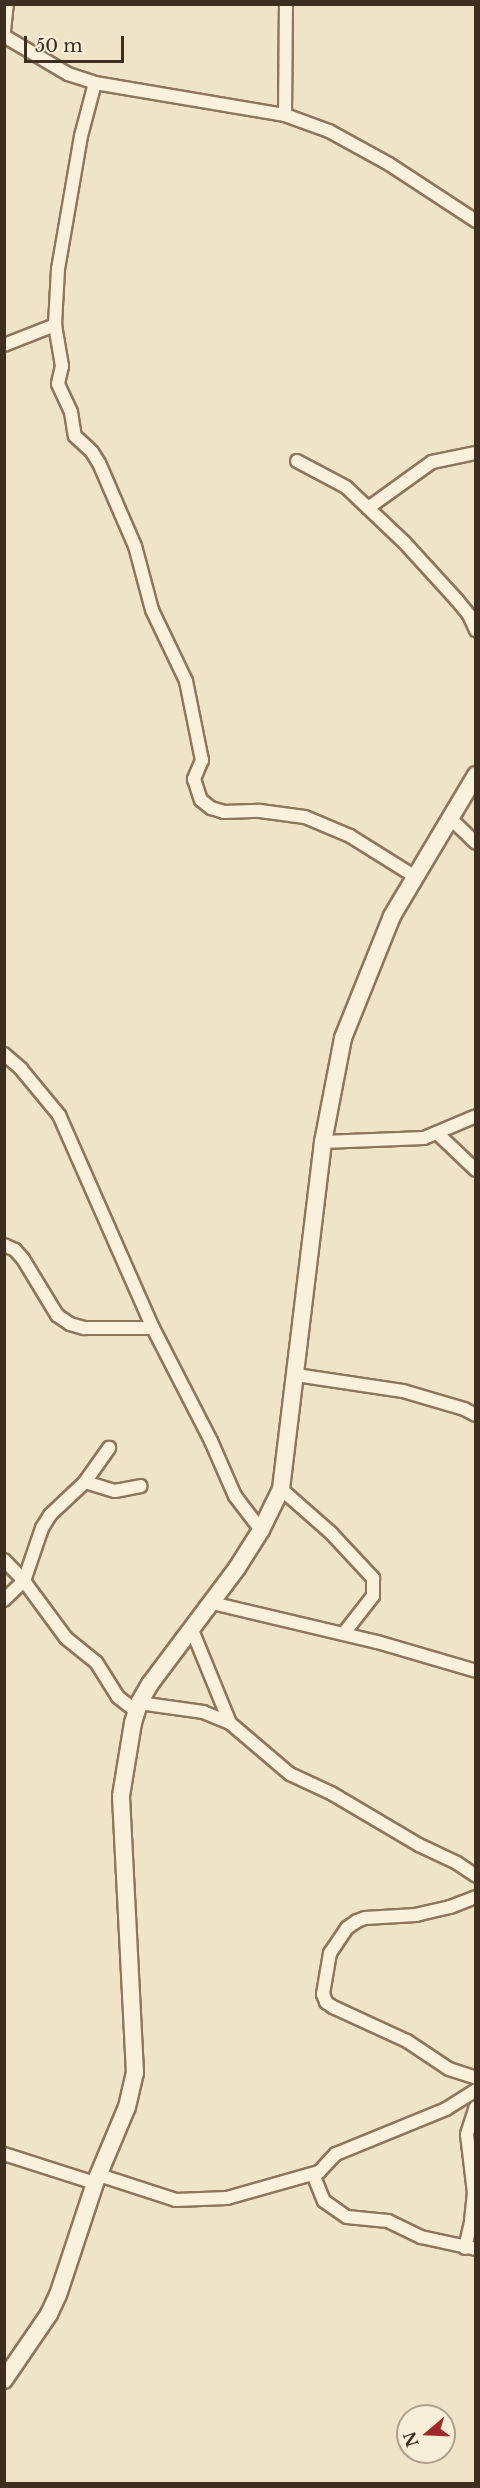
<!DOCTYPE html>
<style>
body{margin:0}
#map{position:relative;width:480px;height:2488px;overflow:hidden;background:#f0e4c8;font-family:"Libre Baskerville",serif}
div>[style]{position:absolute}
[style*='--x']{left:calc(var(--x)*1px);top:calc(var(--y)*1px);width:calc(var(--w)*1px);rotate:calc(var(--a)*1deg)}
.roads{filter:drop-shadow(2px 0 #8d765c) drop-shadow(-2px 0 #8d765c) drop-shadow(0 2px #8d765c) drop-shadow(0 -2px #8d765c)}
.street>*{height:12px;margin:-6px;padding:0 6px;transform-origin:6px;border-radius:6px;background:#faf1dc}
.secondary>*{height:16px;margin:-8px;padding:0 8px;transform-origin:8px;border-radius:8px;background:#faf1dc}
span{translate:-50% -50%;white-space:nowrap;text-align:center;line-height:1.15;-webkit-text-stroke:4.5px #f7eed8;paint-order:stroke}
.frame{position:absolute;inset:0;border:6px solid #3d2e20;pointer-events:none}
.north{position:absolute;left:396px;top:2404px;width:60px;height:60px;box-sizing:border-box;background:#f7eed8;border:2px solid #ada18e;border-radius:50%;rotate:251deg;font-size:16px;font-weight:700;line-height:24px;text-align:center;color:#3d2e20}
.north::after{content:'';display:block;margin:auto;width:21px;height:27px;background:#9e2a2b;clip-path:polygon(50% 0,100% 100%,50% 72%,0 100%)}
.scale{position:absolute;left:24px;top:36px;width:100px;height:27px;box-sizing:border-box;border:3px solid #3d2e20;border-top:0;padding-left:8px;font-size:18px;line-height:21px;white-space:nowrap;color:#3d2e20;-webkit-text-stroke:4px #f7eed8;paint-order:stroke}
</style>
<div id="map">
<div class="roads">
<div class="street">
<div style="--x:4;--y:31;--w:27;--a:-84"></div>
<div style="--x:4;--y:36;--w:74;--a:30.7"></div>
<div style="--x:68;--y:74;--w:28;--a:18"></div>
<div style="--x:95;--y:83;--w:193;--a:9.6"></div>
<div style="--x:285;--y:115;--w:47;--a:20"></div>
<div style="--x:329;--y:131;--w:68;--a:28.8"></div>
<div style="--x:389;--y:164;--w:104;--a:33.2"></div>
<div style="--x:95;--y:83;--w:55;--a:104.8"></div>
<div style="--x:81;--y:136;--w:135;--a:99.8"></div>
<div style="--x:58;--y:269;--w:56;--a:93.1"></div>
<div style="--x:55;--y:325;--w:42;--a:80.3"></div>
<div style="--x:62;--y:366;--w:18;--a:103"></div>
<div style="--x:58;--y:384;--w:31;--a:65"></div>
<div style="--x:71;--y:412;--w:24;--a:81"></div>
<div style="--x:75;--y:436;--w:23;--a:43"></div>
<div style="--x:92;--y:452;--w:13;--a:58"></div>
<div style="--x:99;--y:463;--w:90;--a:66.6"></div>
<div style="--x:135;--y:546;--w:66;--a:75.1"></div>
<div style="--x:152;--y:610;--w:79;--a:64.4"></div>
<div style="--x:186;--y:681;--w:81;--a:78.6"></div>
<div style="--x:202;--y:760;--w:21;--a:113"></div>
<div style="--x:194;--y:779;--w:22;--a:72"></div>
<div style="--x:201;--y:800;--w:13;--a:39"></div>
<div style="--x:211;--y:808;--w:14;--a:17"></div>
<div style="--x:224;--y:812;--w:36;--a:-2"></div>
<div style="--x:260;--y:811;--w:45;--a:7.6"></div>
<div style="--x:305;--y:817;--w:49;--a:22.9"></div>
<div style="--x:350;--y:836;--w:75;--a:32"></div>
<div style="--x:285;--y:115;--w:111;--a:-89.5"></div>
<div style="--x:4;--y:345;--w:55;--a:-21.4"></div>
<div style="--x:297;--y:461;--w:55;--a:28"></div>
<div style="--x:346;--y:487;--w:80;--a:43.5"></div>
<div style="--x:404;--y:542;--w:79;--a:47.6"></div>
<div style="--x:457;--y:600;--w:19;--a:51"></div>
<div style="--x:469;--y:615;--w:17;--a:65"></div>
<div style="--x:368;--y:508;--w:79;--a:-35.7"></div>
<div style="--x:432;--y:462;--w:45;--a:-11.6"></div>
<div style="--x:449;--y:817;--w:37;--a:44"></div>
<div style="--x:4;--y:1054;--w:23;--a:41"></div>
<div style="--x:21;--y:1069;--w:60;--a:50.4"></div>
<div style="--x:59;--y:1115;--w:233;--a:66.2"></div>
<div style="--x:153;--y:1328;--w:127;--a:62.8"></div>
<div style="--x:211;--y:1441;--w:60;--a:66.4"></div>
<div style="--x:235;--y:1496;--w:43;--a:52.6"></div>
<div style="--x:438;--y:1134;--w:52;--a:43.5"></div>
<div style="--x:323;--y:1142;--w:101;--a:-2.3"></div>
<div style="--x:424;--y:1138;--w:56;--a:-22.9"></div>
<div style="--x:4;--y:1245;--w:12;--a:24"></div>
<div style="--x:15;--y:1250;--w:12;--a:48"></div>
<div style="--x:23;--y:1259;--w:66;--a:58.7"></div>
<div style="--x:57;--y:1315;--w:16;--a:35"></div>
<div style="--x:70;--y:1324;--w:15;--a:16"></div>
<div style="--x:84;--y:1328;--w:69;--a:0"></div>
<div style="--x:296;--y:1375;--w:108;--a:8.5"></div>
<div style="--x:403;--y:1391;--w:64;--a:16.4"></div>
<div style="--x:464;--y:1409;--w:13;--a:27"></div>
<div style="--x:85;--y:1482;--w:31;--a:17"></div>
<div style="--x:115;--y:1491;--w:26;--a:-11"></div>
<div style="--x:281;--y:1489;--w:67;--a:41.3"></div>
<div style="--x:331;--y:1533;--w:62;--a:47"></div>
<div style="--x:373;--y:1578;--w:18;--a:90"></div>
<div style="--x:373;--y:1596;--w:47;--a:128.1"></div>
<div style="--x:4;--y:1560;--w:29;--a:46"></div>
<div style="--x:24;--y:1581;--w:71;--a:53.6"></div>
<div style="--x:66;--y:1638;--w:38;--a:39"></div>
<div style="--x:96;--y:1662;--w:41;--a:57.8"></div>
<div style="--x:118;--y:1697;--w:23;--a:38"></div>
<div style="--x:4;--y:1600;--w:28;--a:-44"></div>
<div style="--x:24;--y:1581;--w:56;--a:-71.2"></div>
<div style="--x:42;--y:1528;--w:15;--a:-58"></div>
<div style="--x:50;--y:1515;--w:48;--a:-43.3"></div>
<div style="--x:85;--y:1482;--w:42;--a:-54.8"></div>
<div style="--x:212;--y:1603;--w:170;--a:13.3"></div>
<div style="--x:377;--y:1642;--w:103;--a:16.3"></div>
<div style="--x:192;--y:1630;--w:100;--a:67.8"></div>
<div style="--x:139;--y:1703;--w:65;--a:8"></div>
<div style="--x:203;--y:1712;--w:29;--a:22"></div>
<div style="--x:230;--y:1723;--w:79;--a:40.4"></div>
<div style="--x:290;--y:1774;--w:45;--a:24.9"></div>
<div style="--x:331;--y:1793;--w:102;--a:30.6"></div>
<div style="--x:419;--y:1845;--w:42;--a:25.3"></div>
<div style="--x:457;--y:1863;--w:23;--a:34"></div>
<div style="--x:476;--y:1897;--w:28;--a:159"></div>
<div style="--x:450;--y:1907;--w:35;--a:167"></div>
<div style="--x:416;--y:1915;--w:51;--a:176.6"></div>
<div style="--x:365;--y:1918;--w:9;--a:159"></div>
<div style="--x:357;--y:1921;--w:12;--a:145"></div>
<div style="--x:347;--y:1928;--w:30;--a:124"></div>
<div style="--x:330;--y:1953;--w:42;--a:99.7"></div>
<div style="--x:323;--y:1994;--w:9;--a:69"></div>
<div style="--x:326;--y:2002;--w:9;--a:36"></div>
<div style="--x:333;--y:2007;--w:81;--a:24.7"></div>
<div style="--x:407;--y:2041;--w:50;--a:33.7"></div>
<div style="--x:449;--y:2069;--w:28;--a:18"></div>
<div style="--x:4;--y:2154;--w:96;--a:17.7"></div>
<div style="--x:313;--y:2174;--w:29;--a:68"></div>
<div style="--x:324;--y:2201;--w:28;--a:35"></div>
<div style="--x:347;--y:2217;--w:41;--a:5.6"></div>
<div style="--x:388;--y:2221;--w:37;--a:26"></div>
<div style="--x:421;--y:2237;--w:56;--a:12.3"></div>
<div style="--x:99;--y:2175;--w:81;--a:18"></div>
<div style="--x:176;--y:2200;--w:51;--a:-2.2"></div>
<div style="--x:227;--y:2198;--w:96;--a:-15.8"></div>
<div style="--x:319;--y:2172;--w:25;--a:-47"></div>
<div style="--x:336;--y:2154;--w:119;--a:-22.2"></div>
<div style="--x:446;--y:2109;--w:36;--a:-32"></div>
<div style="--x:465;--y:2248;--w:28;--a:-77"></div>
<div style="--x:471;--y:2221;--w:28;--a:-84"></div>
<div style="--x:474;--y:2193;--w:59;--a:-96.8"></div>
<div style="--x:467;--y:2134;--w:28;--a:-72"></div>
</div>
<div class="secondary">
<div style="--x:4;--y:2380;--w:80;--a:-55.7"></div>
<div style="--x:49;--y:2314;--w:21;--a:-65"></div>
<div style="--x:58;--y:2295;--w:118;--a:-71.7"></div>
<div style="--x:95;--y:2183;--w:82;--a:-67.2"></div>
<div style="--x:127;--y:2107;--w:35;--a:-77"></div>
<div style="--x:135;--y:2073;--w:277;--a:-92.9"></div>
<div style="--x:121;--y:1796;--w:74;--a:-80.7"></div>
<div style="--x:133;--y:1723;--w:21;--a:-73"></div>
<div style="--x:139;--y:1703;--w:22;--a:-60"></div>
<div style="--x:150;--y:1684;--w:145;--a:-53.1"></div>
<div style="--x:237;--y:1568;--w:45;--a:-57.7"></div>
<div style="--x:261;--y:1530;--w:46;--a:-64"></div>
<div style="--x:281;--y:1489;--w:350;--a:-83.1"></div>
<div style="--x:323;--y:1142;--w:106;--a:-79.1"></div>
<div style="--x:343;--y:1038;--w:131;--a:-68.1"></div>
<div style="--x:392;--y:916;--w:164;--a:-59.2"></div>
</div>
</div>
<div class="frame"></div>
<div class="north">N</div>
<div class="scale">50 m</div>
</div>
